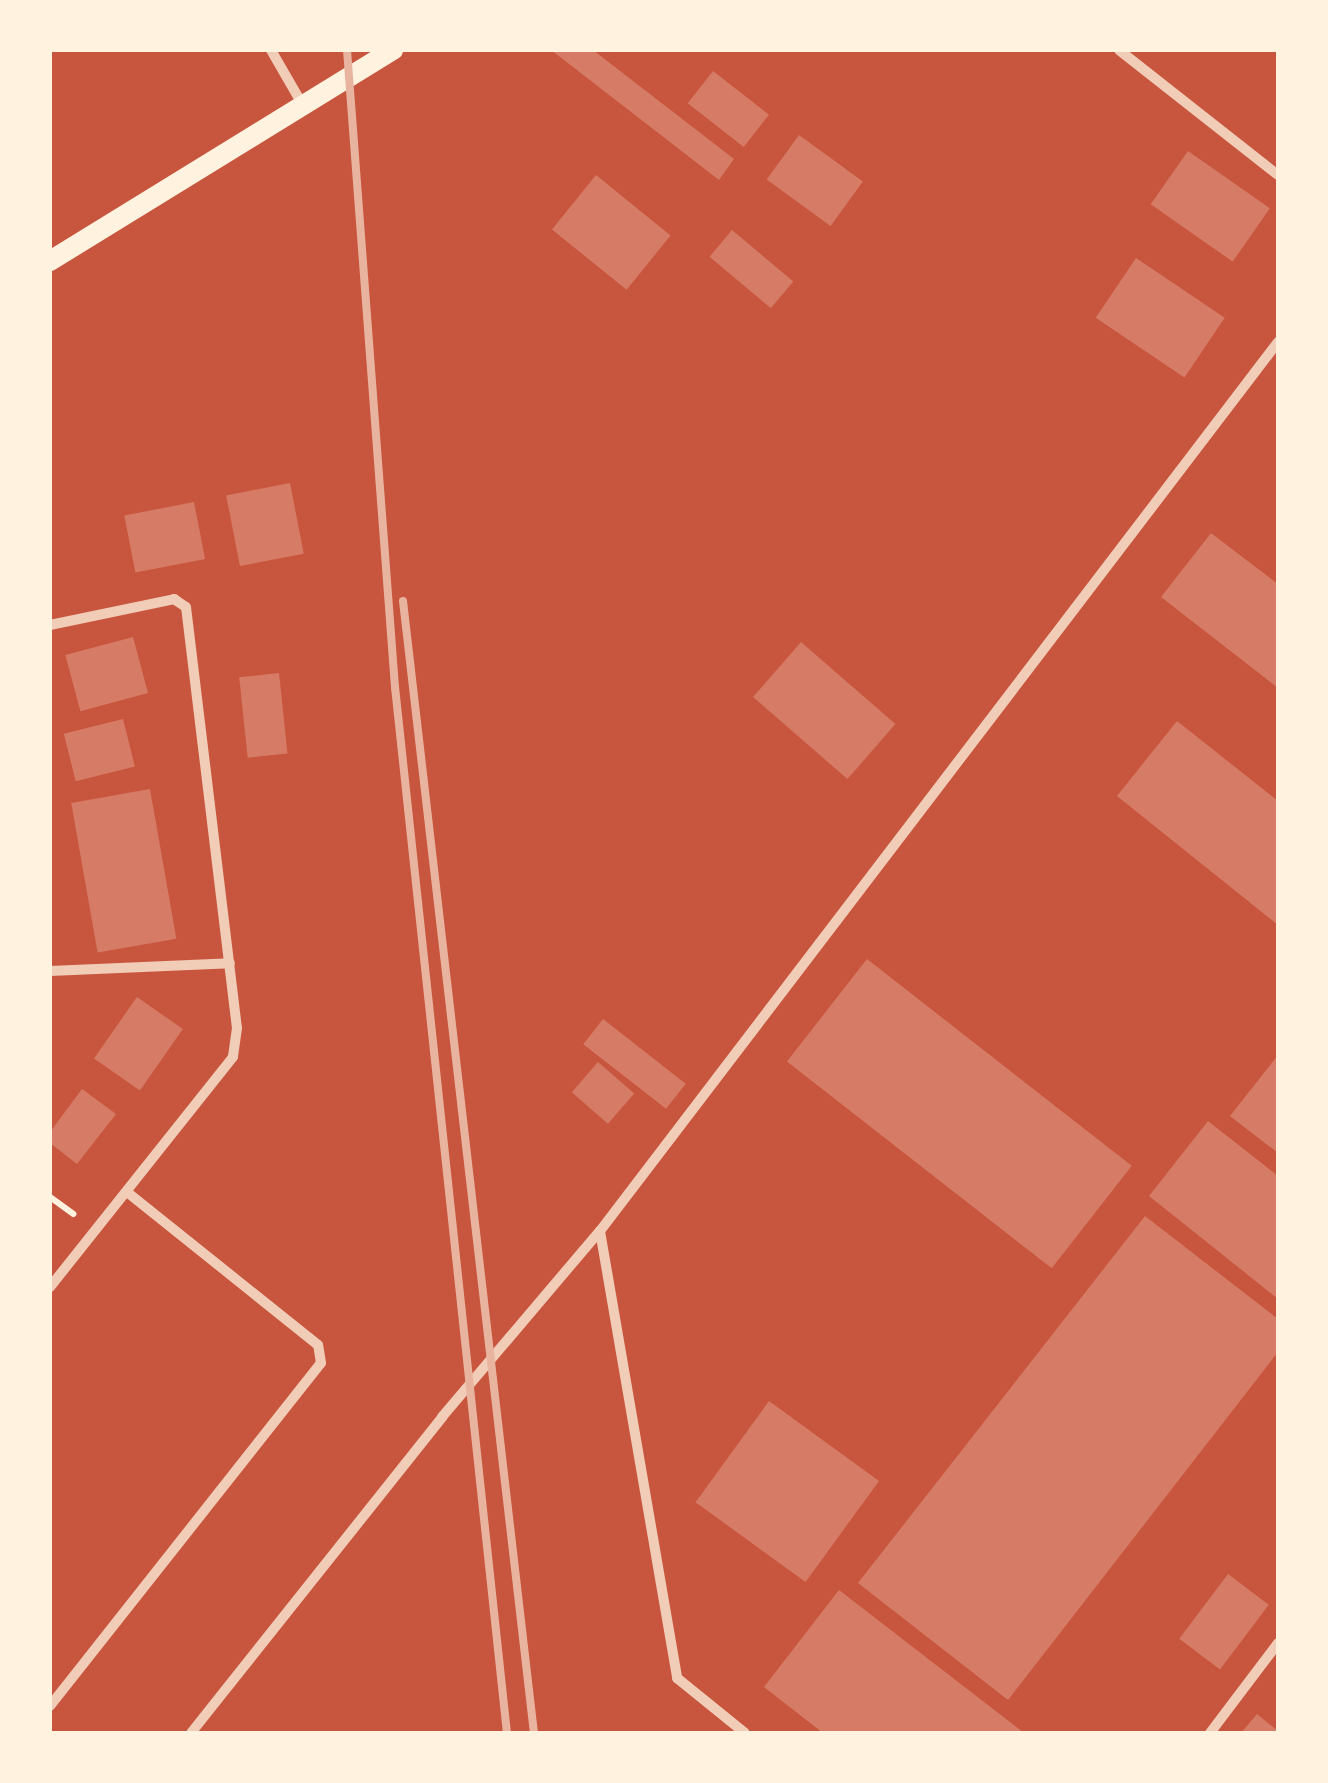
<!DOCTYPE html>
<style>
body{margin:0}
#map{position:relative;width:1328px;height:1783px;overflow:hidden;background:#c8553d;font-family:Commissioner,sans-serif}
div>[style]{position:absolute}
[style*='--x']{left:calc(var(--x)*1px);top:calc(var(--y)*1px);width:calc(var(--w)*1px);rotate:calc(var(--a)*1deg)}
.building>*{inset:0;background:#d67c66;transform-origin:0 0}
.path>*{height:6px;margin:-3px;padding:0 3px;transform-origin:3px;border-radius:3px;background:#fff3e0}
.minor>*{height:10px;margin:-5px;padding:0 5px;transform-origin:5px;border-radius:5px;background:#f1ccb7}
.secondary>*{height:20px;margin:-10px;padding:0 10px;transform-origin:10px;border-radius:10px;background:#fff3e0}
.rail>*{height:8px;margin:-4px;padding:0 4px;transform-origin:4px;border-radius:4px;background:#e9b49f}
span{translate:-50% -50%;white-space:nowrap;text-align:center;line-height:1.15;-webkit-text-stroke:9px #fff3e0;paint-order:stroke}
.frame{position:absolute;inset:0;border:52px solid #fff3e0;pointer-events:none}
</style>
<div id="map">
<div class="building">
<div style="clip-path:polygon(551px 50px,593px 50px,734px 159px,719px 180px)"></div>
<div style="left:713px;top:71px;width:71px;height:41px;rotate:38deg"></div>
<div style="left:799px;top:135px;width:79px;height:55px;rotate:36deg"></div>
<div style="left:1188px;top:151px;width:100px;height:65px;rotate:35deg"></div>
<div style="left:596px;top:175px;width:96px;height:70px;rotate:39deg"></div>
<div style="left:732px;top:230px;width:80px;height:35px;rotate:40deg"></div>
<div style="left:1136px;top:258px;width:107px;height:72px;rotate:34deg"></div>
<div style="left:290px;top:483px;width:72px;height:65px;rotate:79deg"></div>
<div style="left:194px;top:502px;width:58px;height:71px;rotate:79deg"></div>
<div style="clip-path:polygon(1211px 533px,1278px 584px,1278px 688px,1161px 597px)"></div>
<div style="left:133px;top:637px;width:58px;height:70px;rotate:75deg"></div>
<div style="left:801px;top:642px;width:125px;height:73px;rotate:41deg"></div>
<div style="left:279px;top:673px;width:81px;height:40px;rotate:84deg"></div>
<div style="left:123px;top:719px;width:49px;height:61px;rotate:76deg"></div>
<div style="clip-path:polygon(1177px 721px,1278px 801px,1278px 925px,1117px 796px)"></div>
<div style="left:150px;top:789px;width:152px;height:80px;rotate:80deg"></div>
<div style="left:867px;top:959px;width:336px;height:130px;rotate:38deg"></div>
<div style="left:137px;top:997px;width:56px;height:75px;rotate:35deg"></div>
<div style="left:603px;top:1019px;width:105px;height:32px;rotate:38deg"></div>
<div style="clip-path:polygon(1278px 1055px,1278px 1153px,1230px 1116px)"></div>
<div style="left:598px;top:1062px;width:48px;height:40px;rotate:41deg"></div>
<div style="clip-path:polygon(82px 1089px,116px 1114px,77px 1164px,50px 1143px,50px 1132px)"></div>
<div style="clip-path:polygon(1208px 1121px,1278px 1176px,1278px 1299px,1149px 1196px)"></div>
<div style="clip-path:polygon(1145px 1216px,1278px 1319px,1278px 1352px,1008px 1700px,858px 1583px)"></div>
<div style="left:769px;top:1401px;width:136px;height:125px;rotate:36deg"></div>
<div style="left:1228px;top:1574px;width:51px;height:81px;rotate:37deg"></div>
<div style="clip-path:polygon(839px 1590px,1024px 1733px,823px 1733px,764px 1687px)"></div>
<div style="clip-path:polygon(1257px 1714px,1278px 1731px,1278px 1733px,1241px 1733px)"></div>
</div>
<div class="path">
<div style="--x:50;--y:1197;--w:29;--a:36"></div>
</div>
<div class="minor">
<div style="--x:271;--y:50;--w:60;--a:60"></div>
<div style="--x:1119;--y:50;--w:202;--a:38.2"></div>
<div style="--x:50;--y:625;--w:127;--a:-11.8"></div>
<div style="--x:174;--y:599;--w:14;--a:34"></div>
<div style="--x:186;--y:607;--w:424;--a:83.1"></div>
<div style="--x:237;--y:1028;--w:29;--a:98"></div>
<div style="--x:233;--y:1057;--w:294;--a:128.5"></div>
<div style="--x:50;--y:971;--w:180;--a:-2.5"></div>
<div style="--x:600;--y:1231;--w:454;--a:80.2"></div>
<div style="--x:677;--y:1678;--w:87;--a:39"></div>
<div style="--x:50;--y:1706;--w:437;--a:-51.7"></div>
<div style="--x:321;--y:1363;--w:18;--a:-99"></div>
<div style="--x:318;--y:1345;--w:243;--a:-141.3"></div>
<div style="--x:191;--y:1733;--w:404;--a:-51.5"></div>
<div style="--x:442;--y:1417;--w:244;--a:-49.7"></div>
<div style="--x:600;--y:1231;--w:1118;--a:-52.67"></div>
<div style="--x:1210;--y:1733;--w:113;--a:-52.9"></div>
</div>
<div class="secondary">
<div style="--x:50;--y:261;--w:403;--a:-31.6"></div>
</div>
<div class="rail">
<div style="--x:347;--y:50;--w:639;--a:85.69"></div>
<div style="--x:395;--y:687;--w:1052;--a:83.89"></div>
<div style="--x:403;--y:601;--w:1140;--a:83.4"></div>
</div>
<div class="frame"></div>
</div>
